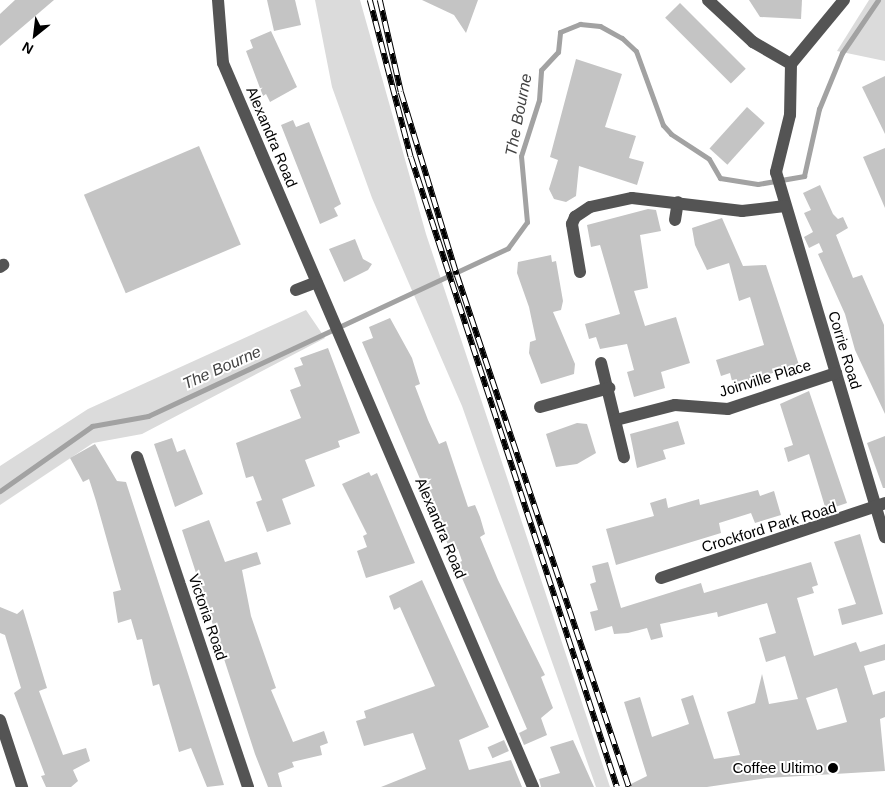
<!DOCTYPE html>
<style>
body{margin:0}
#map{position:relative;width:885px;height:787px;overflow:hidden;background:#fff;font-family:Arial,sans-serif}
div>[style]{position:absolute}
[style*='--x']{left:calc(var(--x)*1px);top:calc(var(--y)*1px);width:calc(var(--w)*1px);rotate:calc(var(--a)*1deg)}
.green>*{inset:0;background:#dbdbdb}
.stream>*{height:5px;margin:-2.5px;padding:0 2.5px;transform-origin:2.5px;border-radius:2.5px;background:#a2a2a2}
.building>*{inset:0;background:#c4c4c4;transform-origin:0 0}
.minor>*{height:12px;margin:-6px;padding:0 6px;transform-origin:6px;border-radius:6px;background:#545454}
.rail>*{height:5.5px;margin-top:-2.75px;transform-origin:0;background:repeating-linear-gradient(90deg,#fff 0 11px,#000 0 22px);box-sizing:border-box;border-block:1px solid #000}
.dots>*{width:14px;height:14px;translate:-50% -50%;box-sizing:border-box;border:2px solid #fff;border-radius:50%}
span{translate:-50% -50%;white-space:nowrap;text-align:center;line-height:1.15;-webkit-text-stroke:4px #fff;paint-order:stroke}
.street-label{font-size:15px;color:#000}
.poi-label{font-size:15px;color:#000}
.right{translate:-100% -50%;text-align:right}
.water-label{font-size:16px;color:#434343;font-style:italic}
.north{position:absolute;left:10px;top:10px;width:50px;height:50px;-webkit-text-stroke:4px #fff;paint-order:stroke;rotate:209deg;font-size:14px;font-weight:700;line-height:20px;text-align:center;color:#000}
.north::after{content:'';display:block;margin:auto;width:18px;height:22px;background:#000;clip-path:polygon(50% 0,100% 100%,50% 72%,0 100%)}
</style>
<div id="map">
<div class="green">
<div style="clip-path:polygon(315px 0,360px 0,426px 234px,610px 787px,596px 787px,462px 406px,372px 198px,332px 87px)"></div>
<div style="clip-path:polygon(869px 0,885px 0,885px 61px,837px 51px)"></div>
<div style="clip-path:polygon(306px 310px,325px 338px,142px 434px,93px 443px,0 505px,0 466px,88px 409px)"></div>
</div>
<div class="stream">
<div style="--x:0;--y:491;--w:113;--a:-35.2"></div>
<div style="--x:92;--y:426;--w:57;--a:-10.1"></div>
<div style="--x:148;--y:416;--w:397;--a:-25"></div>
<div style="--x:508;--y:248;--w:32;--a:-54"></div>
<div style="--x:527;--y:222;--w:66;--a:-95.2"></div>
<div style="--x:521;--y:156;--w:59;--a:-72.2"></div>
<div style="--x:539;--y:100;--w:30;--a:-86"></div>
<div style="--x:541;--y:70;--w:25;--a:-47"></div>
<div style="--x:558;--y:52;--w:20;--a:-84"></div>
<div style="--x:560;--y:32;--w:22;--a:-22"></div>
<div style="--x:580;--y:24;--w:20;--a:6"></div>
<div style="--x:600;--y:26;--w:25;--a:29"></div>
<div style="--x:622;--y:38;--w:19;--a:43"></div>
<div style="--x:636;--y:51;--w:79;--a:70"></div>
<div style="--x:663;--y:125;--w:12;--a:48"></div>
<div style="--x:671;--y:134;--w:45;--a:33.3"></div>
<div style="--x:709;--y:159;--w:22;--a:60"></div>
<div style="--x:720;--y:178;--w:38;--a:9"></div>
<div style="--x:758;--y:184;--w:47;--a:-9.9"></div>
<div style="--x:804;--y:176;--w:69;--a:-77.4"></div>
<div style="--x:819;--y:109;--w:61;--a:-67.7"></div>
<div style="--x:842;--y:53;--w:64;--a:-55.8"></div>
</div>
<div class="building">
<div style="clip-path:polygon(15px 0,54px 0,0 46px,0 14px)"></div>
<div style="clip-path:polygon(267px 0,295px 0,301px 25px,274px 31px)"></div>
<div style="clip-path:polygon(422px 0,478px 0,466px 33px,454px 15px)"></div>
<div style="clip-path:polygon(749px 0,802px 0,801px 19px,760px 17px)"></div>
<div style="left:680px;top:3px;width:93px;height:21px;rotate:45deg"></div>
<div style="clip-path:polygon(271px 31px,297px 87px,270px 102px,266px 94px,263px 96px,246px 51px,253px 48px,250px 40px)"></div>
<div style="clip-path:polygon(576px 59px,622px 74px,605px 127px,636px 136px,629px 158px,644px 162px,637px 185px,579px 166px,576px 196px,566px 202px,554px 199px,549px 189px,558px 160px,550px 157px)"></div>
<div style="clip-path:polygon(885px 76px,885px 134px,862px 87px)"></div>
<div style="left:747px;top:107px;width:24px;height:56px;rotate:42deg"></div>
<div style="clip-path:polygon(293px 120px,296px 127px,309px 122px,341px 204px,334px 208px,338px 216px,320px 224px,281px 125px)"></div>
<div style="left:199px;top:146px;width:107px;height:125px;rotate:67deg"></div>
<div style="clip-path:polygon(885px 148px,885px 208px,863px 157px)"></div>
<div style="clip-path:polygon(820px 185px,833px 214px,838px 219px,843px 217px,848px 228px,836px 235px,853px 278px,862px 275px,884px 325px,885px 414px,855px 350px,845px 314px,818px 254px,823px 252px,819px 243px,809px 248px,804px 237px,813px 232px,804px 213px,811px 210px,803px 193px)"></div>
<div style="clip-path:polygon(648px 209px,656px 210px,661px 231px,640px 235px,648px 288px,634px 291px,645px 326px,676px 317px,690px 363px,661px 372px,665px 388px,634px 397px,627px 372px,634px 370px,627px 344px,600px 349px,596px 337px,589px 339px,585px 324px,620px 314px,600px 245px,591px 247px,587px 225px)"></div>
<div style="clip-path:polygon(722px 218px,743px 266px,766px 265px,799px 365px,733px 385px,730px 373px,721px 376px,716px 360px,764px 345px,750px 297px,739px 301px,729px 263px,707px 270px,695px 245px,692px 228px)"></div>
<div style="clip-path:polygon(355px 239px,363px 259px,372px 264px,368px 270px,344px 282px,329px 249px)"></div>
<div style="clip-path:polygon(551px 255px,552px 262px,556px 261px,563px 301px,561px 310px,553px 312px,575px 364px,574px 374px,541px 384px,529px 353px,530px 342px,536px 340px,529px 307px,517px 273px,518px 262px)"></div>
<div style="clip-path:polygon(390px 318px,412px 358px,420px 384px,415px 386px,428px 420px,439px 444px,446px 441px,468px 507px,475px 505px,480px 517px,485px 534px,480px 537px,498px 580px,545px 675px,541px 677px,553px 708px,541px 718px,547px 735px,524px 745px,519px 733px,527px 729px,456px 564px,462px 561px,458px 549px,451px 552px,362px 342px,373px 338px,369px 327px)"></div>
<div style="clip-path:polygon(328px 348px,360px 433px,338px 441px,340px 447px,305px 460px,315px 486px,282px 499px,291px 524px,267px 532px,256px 502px,262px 500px,253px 476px,246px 478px,236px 443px,301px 418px,290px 390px,301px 386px,294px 368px,303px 365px,300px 358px)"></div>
<div style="clip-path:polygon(809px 391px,847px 503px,826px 510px,809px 454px,788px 462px,784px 448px,793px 445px,780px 404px)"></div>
<div style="clip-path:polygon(678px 421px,685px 444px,663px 450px,666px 459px,637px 468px,630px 434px)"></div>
<div style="clip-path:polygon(577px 423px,587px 424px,596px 453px,577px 464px,556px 467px,546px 434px)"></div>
<div style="clip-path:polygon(885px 436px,885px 488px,883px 488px,867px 443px)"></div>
<div style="clip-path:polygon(172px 438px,177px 452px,185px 449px,203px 494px,175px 507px,154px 444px)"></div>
<div style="clip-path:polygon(95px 444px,117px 481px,126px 482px,224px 785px,207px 787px,191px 748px,179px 752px,159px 684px,153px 686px,142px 639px,137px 640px,131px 619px,118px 623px,113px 592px,121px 590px,96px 501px,89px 479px,83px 482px,70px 458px)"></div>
<div style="clip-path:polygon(369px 472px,371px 476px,377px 473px,415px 563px,366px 578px,357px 551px,367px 547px,363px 536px,367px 534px,342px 484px)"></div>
<div style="clip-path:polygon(758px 490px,760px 496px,774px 491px,781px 515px,755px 523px,751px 513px,719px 523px,721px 533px,616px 565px,606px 529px,654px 516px,650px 503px,666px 498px,668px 508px,699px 499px,700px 505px)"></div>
<div style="clip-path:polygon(209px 520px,225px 562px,257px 552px,261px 564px,242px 570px,251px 616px,276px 688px,271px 690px,293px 742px,324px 731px,328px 743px,320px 746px,322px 755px,292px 762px,294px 767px,278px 773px,282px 787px,268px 787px,255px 754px,182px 530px)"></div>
<div style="clip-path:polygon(860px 534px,883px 614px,842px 625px,838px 609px,856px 604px,834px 542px)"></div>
<div style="clip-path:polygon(evenodd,608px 562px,621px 608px,701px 583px,704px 593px,811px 562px,818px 585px,812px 587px,814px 593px,797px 598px,814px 656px,856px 642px,860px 652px,885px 644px,885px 660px,864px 666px,873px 695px,885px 691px,885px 717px,880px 719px,885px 771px,767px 778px,707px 787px,625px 787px,647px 776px,624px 702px,640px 697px,652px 737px,689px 724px,681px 699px,693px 695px,714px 759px,740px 755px,727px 712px,755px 703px,762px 674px,769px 704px,798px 699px,785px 656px,766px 662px,759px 638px,776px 633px,767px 603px,718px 617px,717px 612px,660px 624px,663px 637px,651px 640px,647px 628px,628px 633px,614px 634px,612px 626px,595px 631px,590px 612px,598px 610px,590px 584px,596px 582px,592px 566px,608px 562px,837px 688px,847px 722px,817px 730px,806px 698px,837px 688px)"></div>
<div style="clip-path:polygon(422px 580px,489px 727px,459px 740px,469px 770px,511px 760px,522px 787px,381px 787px,426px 769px,413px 733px,364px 746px,356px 721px,366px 718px,364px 711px,435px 686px,400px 607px,394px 610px,389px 596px)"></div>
<div style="clip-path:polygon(0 607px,17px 614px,23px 609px,47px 688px,39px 691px,63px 755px,86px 748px,90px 761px,73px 770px,78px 781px,71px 787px,46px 787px,41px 776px,45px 775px,14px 693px,21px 688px,5px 635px,0 633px)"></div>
<div style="left:504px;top:740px;width:12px;height:18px;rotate:66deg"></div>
<div style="clip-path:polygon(573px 740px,594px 787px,541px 787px,539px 779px,560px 773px,550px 747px)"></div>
</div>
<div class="minor">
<div style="--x:218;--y:0;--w:63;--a:85.5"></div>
<div style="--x:223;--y:63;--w:788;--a:66.82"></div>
<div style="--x:708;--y:0;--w:62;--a:43"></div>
<div style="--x:753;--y:42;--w:44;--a:30.1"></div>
<div style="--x:844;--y:0;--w:83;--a:129.6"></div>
<div style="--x:791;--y:64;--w:51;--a:91.1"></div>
<div style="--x:790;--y:115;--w:59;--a:103.8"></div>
<div style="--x:776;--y:172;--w:381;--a:73.4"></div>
<div style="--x:675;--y:220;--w:18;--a:-81"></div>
<div style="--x:0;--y:267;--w:4;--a:-34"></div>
<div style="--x:580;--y:272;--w:49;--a:-99.5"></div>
<div style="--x:572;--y:224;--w:8;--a:-67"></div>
<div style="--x:575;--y:217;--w:18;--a:-34"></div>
<div style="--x:590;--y:207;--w:43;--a:-12.1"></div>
<div style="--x:632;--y:198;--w:111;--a:6.7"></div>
<div style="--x:742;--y:211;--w:43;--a:-6.6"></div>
<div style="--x:296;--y:290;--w:22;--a:-21"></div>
<div style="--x:601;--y:363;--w:97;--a:76.3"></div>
<div style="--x:540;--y:407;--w:72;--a:-15.4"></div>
<div style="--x:616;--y:420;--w:61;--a:-14.3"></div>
<div style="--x:675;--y:405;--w:53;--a:4.3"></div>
<div style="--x:728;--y:409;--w:114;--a:-18.4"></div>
<div style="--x:137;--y:457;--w:348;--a:71.4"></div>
<div style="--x:661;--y:578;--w:236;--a:-18.5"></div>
<div style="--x:0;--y:720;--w:71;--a:71.8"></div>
</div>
<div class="rail">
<div style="--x:370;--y:0;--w:162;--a:75.4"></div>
<div style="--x:411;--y:157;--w:663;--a:71.89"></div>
<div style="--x:380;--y:0;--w:94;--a:77.1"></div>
<div style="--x:401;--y:92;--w:191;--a:73"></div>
<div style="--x:457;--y:275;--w:540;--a:71.43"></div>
</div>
<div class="dots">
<div style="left:833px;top:768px;background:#000"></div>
</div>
<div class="street-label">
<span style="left:272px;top:137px;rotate:67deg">Alexandra Road</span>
<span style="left:845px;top:350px;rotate:73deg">Corrie Road</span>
<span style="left:765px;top:378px;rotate:-17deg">Joinville Place</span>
<span style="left:769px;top:527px;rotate:-17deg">Crockford Park Road</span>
<span style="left:441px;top:528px;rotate:67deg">Alexandra Road</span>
<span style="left:208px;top:617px;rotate:71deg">Victoria Road</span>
</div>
<div class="poi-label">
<span class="right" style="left:823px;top:768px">Coffee Ultimo</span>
</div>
<div class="water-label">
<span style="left:519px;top:115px;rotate:-79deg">The Bourne</span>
<span style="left:222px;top:368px;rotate:-24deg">The Bourne</span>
</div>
<div class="north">N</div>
</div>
